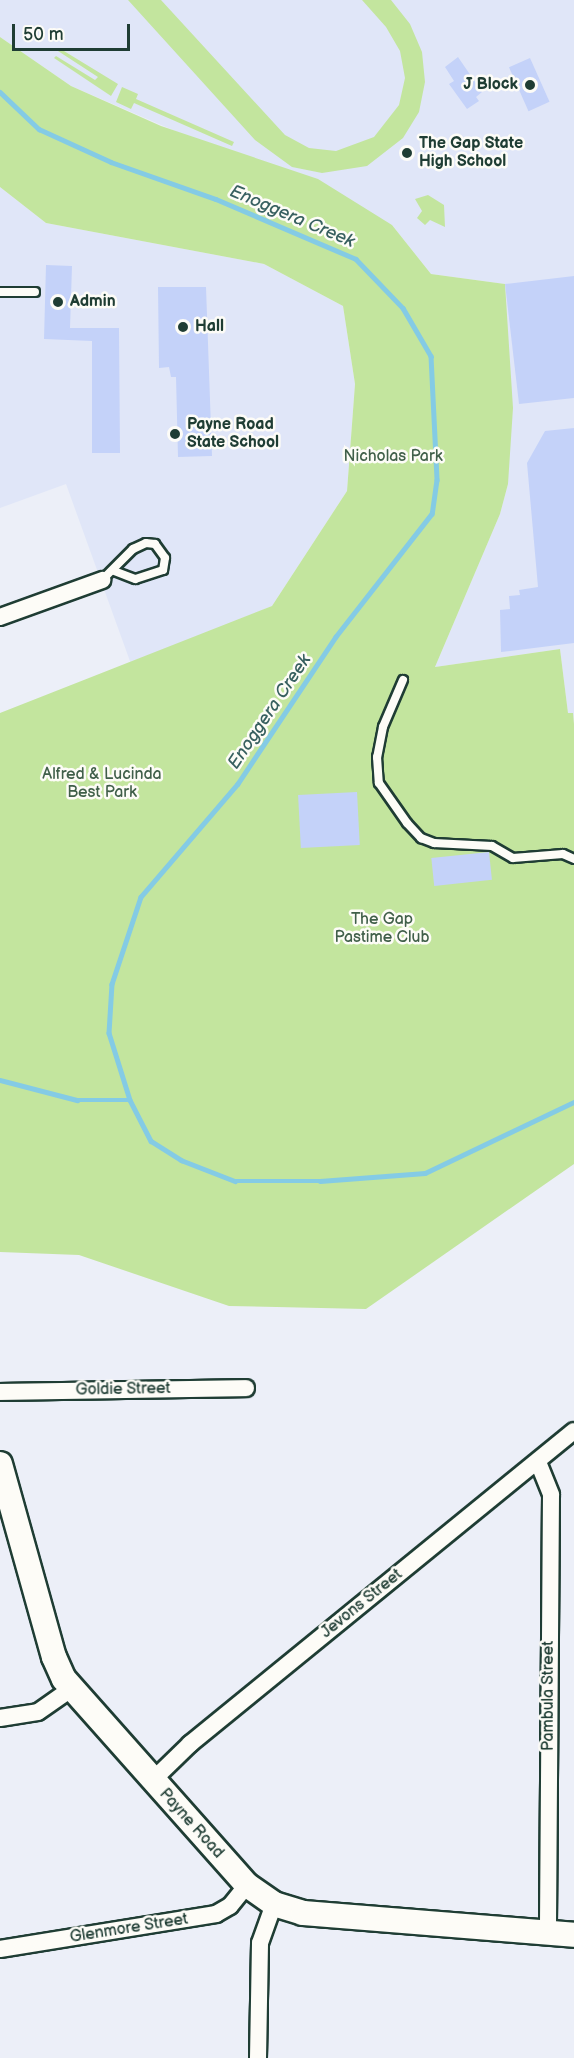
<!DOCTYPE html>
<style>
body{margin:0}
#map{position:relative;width:574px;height:2058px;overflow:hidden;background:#eceff8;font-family:"Balsamiq Sans",sans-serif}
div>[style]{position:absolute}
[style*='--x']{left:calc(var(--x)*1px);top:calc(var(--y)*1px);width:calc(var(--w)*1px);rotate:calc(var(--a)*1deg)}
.built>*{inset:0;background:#e0e6f8}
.green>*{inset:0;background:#c3e59e}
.stream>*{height:4.5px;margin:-2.25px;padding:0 2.25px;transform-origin:2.25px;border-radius:2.25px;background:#84cbe5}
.building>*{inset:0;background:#c4d2f9;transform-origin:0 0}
.roads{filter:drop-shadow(2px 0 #1f3d34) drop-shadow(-2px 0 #1f3d34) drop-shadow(0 2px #1f3d34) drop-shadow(0 -2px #1f3d34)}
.service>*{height:8px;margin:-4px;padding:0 4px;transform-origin:4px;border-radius:4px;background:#fdfcf7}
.minor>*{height:16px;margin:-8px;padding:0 8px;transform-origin:8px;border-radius:8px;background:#fdfcf7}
.secondary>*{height:24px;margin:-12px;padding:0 12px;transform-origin:12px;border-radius:12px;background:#fdfcf7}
.dots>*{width:16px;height:16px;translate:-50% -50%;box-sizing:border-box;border:3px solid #fdfcf7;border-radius:50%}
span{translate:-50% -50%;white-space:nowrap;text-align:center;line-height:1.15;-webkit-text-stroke:5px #fdfcf7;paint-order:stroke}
.poi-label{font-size:16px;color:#1f3d34;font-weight:700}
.right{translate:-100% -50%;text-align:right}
.left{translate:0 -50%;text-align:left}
.park-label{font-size:16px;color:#405f49}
.street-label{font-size:16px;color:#1f3d34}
.water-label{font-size:18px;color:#386060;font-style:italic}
.scale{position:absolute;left:12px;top:24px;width:118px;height:27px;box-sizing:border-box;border:3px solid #1f3d34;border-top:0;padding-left:8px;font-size:18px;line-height:21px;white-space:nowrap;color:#1f3d34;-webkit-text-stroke:4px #fdfcf7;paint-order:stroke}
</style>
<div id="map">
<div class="built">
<div style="clip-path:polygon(0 0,574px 0,574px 724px,573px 713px,568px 713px,560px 649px,435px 667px,500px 514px,508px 484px,505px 284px,431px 274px,392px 225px,71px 86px,0 37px)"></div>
<div style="clip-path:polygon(0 187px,46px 223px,264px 264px,343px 306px,355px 384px,347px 491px,272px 606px,131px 664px,66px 484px,0 508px)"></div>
</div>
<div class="green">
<div style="clip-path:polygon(128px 0,161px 0,285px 135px,309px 148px,336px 151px,374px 137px,399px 105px,405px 78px,400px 51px,386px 27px,362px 0,391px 0,410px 24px,422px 52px,425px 82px,419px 112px,403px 138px,367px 166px,322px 173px,292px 167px,255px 140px)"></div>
<div style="clip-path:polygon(0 37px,71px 86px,161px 126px,318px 179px,392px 225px,431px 274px,505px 284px,513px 408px,508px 484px,500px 514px,435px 667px,560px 649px,568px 713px,573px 713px,574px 724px,574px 1164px,366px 1309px,229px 1306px,79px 1255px,0 1252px,0 713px,272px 606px,347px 491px,355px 384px,343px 306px,264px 264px,46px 223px,0 187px)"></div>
<div style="clip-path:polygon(59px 48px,118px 84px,111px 96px,54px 58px,56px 56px,95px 80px,98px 77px,58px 51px)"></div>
<div style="clip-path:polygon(122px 87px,138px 94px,136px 99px,234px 142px,232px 146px,134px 103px,131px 109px,116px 102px)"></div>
<div style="clip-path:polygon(428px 195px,444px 205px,445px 227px,430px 220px,425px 225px,417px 218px,422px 211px,415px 199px)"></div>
</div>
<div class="stream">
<div style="--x:0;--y:92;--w:54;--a:43.5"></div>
<div style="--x:39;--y:129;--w:79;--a:24.6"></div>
<div style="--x:111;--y:162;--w:111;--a:19.4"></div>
<div style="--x:216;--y:199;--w:152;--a:23.2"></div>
<div style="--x:356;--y:259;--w:68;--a:46.2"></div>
<div style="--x:403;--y:308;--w:56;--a:59.7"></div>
<div style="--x:431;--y:356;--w:124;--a:87.2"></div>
<div style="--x:437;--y:480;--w:34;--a:98"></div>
<div style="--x:432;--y:514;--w:156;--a:128"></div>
<div style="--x:336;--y:637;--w:177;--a:123.7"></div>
<div style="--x:238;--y:784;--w:149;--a:130.6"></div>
<div style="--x:141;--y:897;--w:92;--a:108.4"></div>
<div style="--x:112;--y:984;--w:49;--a:93.5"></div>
<div style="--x:109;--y:1033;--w:70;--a:72.6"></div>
<div style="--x:130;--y:1100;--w:46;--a:62.9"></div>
<div style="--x:151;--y:1141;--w:36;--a:32"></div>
<div style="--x:181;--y:1160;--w:58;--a:21.3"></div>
<div style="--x:235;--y:1181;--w:85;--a:0"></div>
<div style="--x:320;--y:1181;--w:105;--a:-4.4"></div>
<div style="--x:425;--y:1173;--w:165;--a:-25.5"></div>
<div style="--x:0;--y:1080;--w:80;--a:14.6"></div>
<div style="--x:77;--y:1100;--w:53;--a:0"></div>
</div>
<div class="building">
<div style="clip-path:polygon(458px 57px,482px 92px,476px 97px,479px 101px,467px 109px,449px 84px,454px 81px,445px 67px)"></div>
<div style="left:530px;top:58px;width:48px;height:23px;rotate:66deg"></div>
<div style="clip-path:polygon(46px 265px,72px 266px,70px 328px,119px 328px,120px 453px,92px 453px,92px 341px,44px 339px)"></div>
<div style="clip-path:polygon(574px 276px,574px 398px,519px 404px,505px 284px)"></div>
<div style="clip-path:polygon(158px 287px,206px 287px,212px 456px,178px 457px,176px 377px,171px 377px,169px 367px,159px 368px)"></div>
<div style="clip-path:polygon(574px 428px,574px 643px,501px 652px,500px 610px,510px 609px,509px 596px,520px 595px,519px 590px,538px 587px,527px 463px,545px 431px)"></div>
<div style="left:357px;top:792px;width:53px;height:59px;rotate:87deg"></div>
<div style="left:489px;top:852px;width:28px;height:58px;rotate:84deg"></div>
</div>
<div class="roads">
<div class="service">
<div style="--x:0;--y:292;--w:35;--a:0"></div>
<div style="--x:102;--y:580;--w:44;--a:-45"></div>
<div style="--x:133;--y:549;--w:14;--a:-25"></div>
<div style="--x:146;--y:543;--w:9;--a:6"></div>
<div style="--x:155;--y:544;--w:17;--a:54"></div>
<div style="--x:165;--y:558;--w:12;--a:99"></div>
<div style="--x:163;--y:570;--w:29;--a:162"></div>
<div style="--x:135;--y:579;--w:22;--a:-159"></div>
<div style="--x:403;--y:680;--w:51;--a:113.1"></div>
<div style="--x:383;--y:727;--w:31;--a:101"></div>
<div style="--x:377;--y:757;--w:26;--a:86"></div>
<div style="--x:379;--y:783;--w:49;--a:55"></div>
<div style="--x:407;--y:823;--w:21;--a:47"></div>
<div style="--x:421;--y:838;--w:14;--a:21"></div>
<div style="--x:434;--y:843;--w:58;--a:3"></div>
<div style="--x:492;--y:846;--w:24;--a:30"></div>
<div style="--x:513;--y:858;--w:50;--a:-4.6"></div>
<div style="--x:563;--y:854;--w:12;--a:24"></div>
</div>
<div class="minor">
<div style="--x:0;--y:617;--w:109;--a:-19.9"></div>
<div style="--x:0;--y:1392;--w:246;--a:-0.9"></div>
<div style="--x:538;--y:1462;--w:35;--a:68"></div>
<div style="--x:551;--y:1495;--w:437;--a:90.4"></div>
<div style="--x:0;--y:1718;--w:38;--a:-9"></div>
<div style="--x:38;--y:1712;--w:39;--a:-35"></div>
<div style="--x:152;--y:1781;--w:53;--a:-44.2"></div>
<div style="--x:190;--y:1744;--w:495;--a:-39.2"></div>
<div style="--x:0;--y:1949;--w:219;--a:-9.2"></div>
<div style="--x:216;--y:1914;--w:16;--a:-30"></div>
<div style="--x:230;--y:1906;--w:27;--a:-51"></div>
<div style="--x:258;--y:2058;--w:115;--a:-89"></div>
<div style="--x:260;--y:1943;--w:41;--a:-70.3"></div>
</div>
<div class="secondary">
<div style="--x:0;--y:1464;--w:200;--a:74.4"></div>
<div style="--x:54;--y:1657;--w:24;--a:66"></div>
<div style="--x:64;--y:1679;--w:276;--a:48.4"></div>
<div style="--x:247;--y:1885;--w:33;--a:35"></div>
<div style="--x:274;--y:1904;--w:30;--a:17"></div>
<div style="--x:303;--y:1913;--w:272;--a:4.6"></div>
</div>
</div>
<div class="dots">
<div style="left:530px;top:85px;background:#1f3d34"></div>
<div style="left:407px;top:153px;background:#1f3d34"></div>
<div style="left:58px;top:302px;background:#1f3d34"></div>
<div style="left:183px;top:327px;background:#1f3d34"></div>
<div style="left:175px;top:434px;background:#1f3d34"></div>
</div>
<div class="poi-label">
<span class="right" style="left:518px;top:85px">J Block</span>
<span class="left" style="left:419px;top:153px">The Gap State<br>High School</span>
<span class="left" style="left:70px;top:302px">Admin</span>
<span class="left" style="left:195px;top:327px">Hall</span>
<span class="left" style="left:187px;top:434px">Payne Road<br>State School</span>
</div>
<div class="park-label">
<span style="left:393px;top:457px">Nicholas Park</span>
<span style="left:102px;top:784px">Alfred &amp; Lucinda<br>Best Park</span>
<span style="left:382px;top:929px">The Gap<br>Pastime Club</span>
</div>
<div class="street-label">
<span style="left:123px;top:1390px;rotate:-1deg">Goldie Street</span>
<span style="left:362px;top:1604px;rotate:-39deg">Jevons Street</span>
<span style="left:549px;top:1696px;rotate:-90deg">Pambula Street</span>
<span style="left:191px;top:1824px;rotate:48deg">Payne Road</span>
<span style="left:129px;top:1929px;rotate:-9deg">Glenmore Street</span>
</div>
<div class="water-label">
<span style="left:292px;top:217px;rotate:23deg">Enoggera Creek</span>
<span style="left:270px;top:712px;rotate:-56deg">Enoggera Creek</span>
</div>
<div class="scale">50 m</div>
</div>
